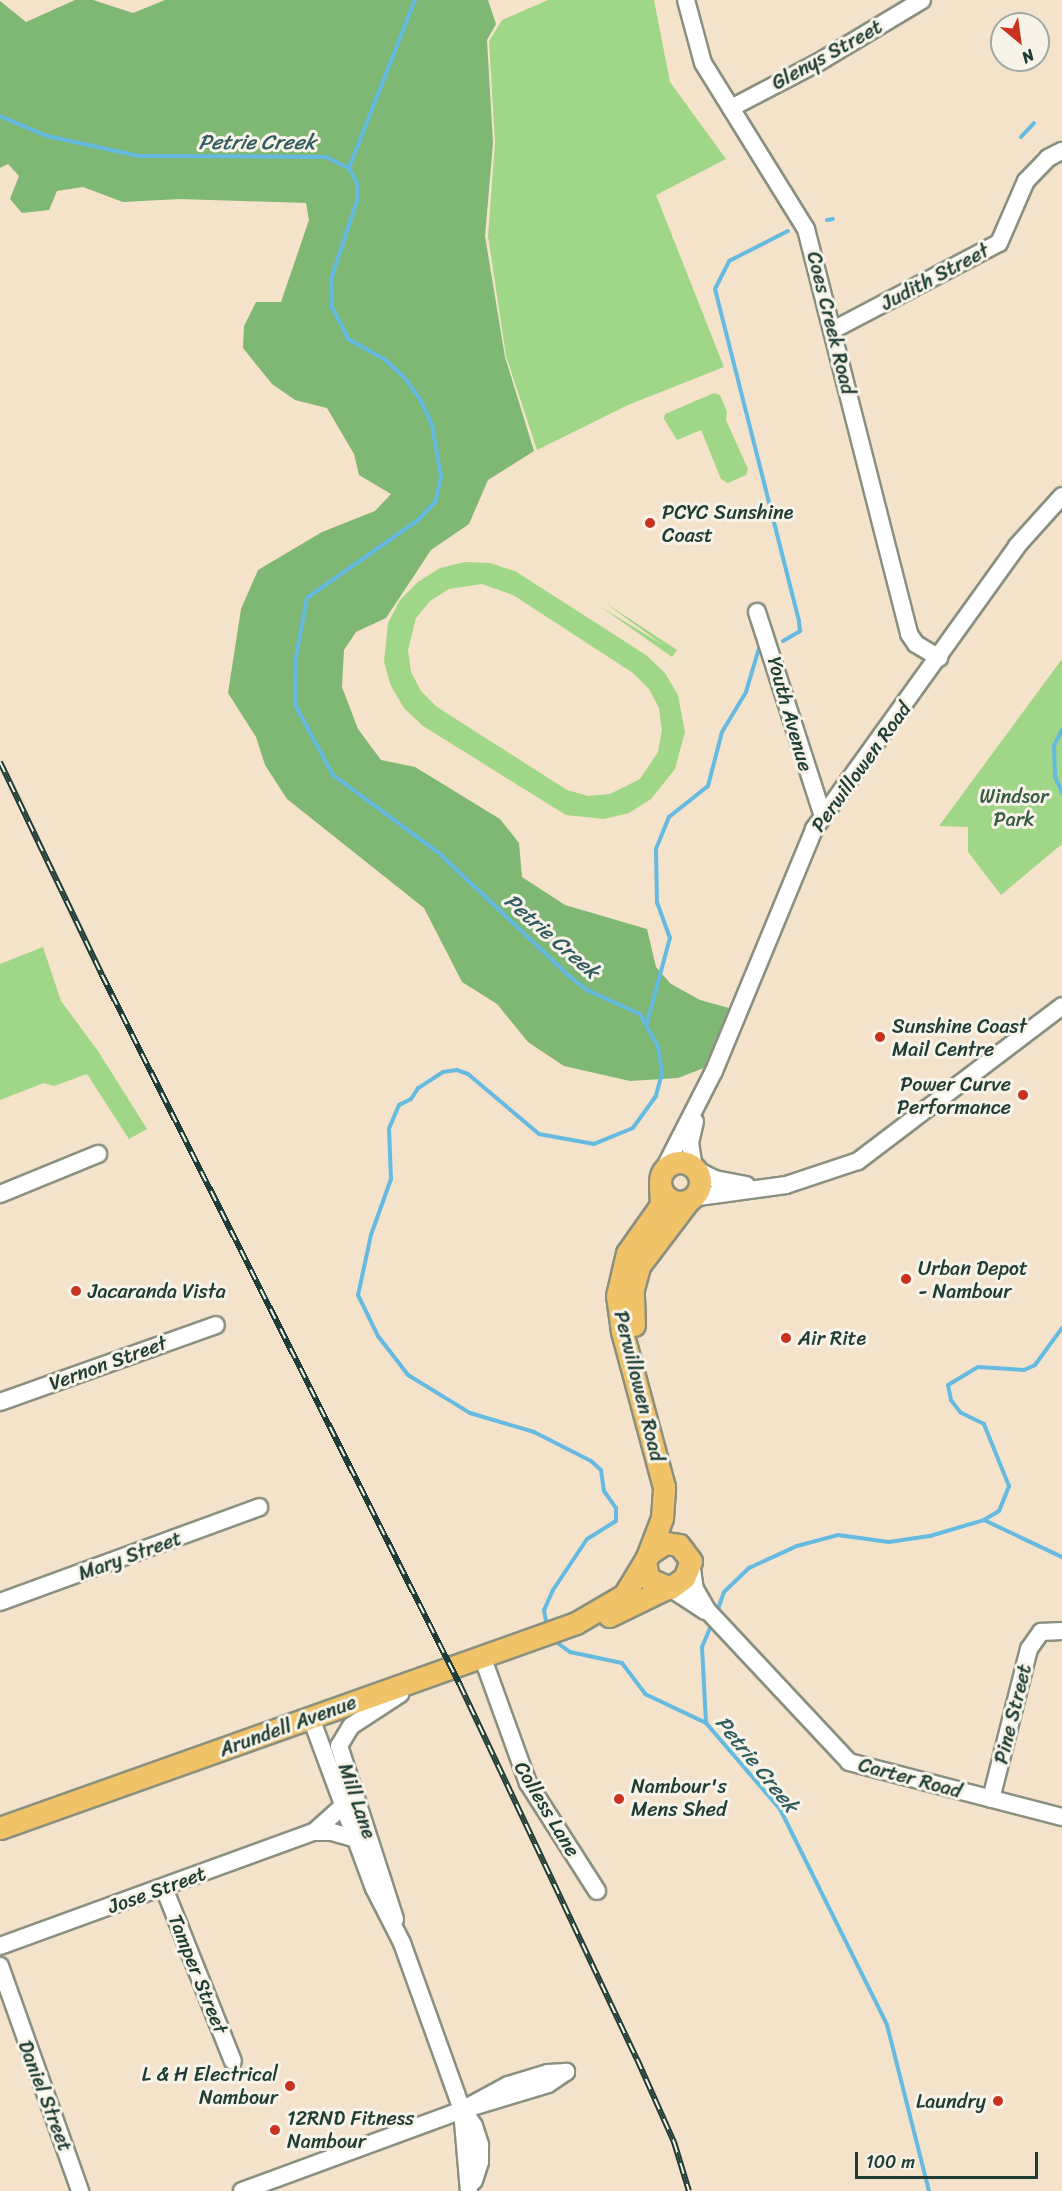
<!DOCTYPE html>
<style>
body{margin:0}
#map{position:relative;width:1062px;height:2191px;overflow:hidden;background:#f5e2ca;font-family:Sriracha,sans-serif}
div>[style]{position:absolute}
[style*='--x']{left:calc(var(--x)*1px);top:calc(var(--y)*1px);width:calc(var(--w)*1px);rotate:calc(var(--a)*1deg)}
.green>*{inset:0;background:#9fd688}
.forest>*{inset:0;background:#7fb774}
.stream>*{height:4px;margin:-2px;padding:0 2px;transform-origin:2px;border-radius:2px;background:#65bae1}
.roads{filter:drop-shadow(2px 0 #8a907f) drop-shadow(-2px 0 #8a907f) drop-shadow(0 2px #8a907f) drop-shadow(0 -2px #8a907f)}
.minor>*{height:16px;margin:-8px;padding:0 8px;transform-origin:8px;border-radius:8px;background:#fff}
.major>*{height:21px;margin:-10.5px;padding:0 10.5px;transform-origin:10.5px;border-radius:10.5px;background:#f1c369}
.major>.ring{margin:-10.5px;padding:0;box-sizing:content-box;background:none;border:21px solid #f1c369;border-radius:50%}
.rail>*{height:6px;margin-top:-3px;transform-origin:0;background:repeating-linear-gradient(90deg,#f7f3e8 0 11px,#1f3d34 0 22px);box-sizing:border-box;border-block:2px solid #1f3d34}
.dots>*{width:16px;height:16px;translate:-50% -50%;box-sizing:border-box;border:3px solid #f7f3e8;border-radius:50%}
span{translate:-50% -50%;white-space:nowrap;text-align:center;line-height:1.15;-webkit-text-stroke:6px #f7f3e8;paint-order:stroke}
.street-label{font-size:20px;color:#1f3d34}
.poi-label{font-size:20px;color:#1f3d34}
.left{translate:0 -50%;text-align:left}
.right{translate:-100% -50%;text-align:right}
.park-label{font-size:20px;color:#395c45}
.water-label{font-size:21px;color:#305c5f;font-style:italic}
.north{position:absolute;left:990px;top:12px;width:60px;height:60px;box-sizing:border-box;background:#f7f3e8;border:2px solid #a1aaa0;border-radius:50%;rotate:151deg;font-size:16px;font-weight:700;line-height:24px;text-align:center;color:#1f3d34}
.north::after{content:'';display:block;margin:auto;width:21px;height:27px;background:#c8321e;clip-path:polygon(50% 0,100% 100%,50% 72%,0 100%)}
.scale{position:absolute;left:855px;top:2152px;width:183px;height:27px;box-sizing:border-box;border:3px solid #1f3d34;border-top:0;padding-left:8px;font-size:18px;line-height:21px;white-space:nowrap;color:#1f3d34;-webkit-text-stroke:4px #f7f3e8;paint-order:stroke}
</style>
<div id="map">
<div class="green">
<div style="clip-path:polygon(548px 0,654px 0,670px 82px,726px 159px,656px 195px,724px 367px,628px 405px,537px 450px,506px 356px,488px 236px,495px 143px,489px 41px,502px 20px)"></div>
<div style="clip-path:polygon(714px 393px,720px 395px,727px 412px,726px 420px,748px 469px,746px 475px,728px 483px,721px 479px,701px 430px,677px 440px,664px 419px,665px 414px)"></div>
<div style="clip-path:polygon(evenodd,465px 562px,490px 563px,515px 571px,646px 655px,665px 673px,678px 695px,685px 732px,675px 769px,651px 799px,629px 813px,604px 819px,566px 815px,423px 726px,404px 708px,391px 686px,384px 662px,388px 623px,400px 600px,418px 582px,440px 568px,465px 562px,482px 584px,513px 595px,633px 673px,649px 689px,659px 708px,662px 730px,658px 752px,640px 779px,610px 794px,588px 796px,567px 790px,437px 707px,421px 691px,411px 672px,408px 650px,416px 618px,430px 601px,449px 589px,482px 584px)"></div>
<div style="clip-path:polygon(604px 602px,677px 650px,672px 657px,601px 607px,663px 645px)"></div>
<div style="clip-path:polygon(1062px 659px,1062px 844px,1001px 895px,968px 852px,968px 827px,939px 826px)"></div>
<div style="clip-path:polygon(43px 947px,61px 1001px,98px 1051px,147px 1129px,129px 1139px,87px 1074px,54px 1086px,44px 1083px,0 1100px,0 964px)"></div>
</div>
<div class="forest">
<div style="clip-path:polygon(75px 0,93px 0,133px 13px,165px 0,488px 0,496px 24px,487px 40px,493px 143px,485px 236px,505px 357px,534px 451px,488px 480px,469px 524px,431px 550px,386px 618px,356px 632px,344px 650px,342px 687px,358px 729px,381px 760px,415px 767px,500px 819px,519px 843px,522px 877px,565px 905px,647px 929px,656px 967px,671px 984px,700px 1000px,729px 1008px,704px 1068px,678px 1078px,630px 1081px,564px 1066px,528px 1042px,497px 1004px,462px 982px,424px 908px,287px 799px,265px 765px,256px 737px,228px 693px,241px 609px,258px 570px,322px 532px,375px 511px,391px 494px,359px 475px,354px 454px,327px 408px,295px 400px,272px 384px,243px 348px,244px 326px,256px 302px,281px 302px,309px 220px,306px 203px,180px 199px,123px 202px,83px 187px,57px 191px,49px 210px,22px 213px,10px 199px,19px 176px,8px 164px,0 168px,0 1px,26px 22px)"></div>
</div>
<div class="stream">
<div style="--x:0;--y:116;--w:51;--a:23.1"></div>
<div style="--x:47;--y:136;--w:94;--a:12.3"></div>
<div style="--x:139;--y:156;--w:187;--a:0.3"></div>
<div style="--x:326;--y:157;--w:25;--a:26"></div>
<div style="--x:349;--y:168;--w:17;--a:62"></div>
<div style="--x:357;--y:183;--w:18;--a:90"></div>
<div style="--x:357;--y:201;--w:82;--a:108.4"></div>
<div style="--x:331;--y:279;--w:28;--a:88"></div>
<div style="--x:332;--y:307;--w:36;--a:63"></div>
<div style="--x:348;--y:339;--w:41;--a:29.1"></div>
<div style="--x:384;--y:359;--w:27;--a:42"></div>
<div style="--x:404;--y:377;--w:27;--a:54"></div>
<div style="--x:420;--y:399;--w:29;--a:65"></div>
<div style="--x:432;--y:425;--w:53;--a:80.2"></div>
<div style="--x:441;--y:477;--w:26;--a:103"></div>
<div style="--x:435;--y:502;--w:25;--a:133"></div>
<div style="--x:418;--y:520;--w:136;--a:144.9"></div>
<div style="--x:307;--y:598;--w:60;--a:100.6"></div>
<div style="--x:296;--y:657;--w:48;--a:91.2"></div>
<div style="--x:295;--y:705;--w:80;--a:61.5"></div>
<div style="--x:333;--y:775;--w:133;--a:36.4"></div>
<div style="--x:440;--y:854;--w:178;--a:43.4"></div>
<div style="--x:569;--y:976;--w:23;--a:38"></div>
<div style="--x:587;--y:990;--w:58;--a:24.4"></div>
<div style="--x:640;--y:1014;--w:38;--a:61"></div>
<div style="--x:658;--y:1047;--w:26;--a:81"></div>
<div style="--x:662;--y:1073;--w:24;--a:105"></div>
<div style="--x:656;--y:1096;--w:39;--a:126"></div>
<div style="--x:633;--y:1128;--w:42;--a:157.7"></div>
<div style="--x:594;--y:1144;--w:56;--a:-169.7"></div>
<div style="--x:539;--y:1134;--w:93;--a:-139.8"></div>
<div style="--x:468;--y:1074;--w:12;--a:-160"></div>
<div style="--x:457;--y:1070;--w:14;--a:172"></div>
<div style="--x:443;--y:1072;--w:30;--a:147"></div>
<div style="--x:418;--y:1088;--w:13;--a:122"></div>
<div style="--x:411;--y:1099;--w:13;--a:153"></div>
<div style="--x:399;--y:1105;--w:26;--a:113"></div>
<div style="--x:389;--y:1129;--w:50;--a:87.7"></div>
<div style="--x:391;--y:1179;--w:59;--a:109.7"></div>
<div style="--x:371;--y:1235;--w:61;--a:102.2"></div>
<div style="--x:358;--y:1295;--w:46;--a:64"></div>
<div style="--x:378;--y:1336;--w:49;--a:52.4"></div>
<div style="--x:408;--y:1375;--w:73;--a:31.5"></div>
<div style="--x:470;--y:1413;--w:67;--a:16.5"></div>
<div style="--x:534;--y:1432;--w:64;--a:27"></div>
<div style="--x:591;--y:1461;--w:13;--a:42"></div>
<div style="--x:601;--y:1470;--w:21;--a:82"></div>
<div style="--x:604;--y:1491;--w:21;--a:55"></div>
<div style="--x:616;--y:1508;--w:13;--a:90"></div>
<div style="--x:616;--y:1521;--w:34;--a:148"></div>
<div style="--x:587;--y:1539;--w:61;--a:123.7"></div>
<div style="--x:553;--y:1590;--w:22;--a:114"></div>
<div style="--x:544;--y:1610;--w:17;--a:80"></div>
<div style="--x:1021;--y:137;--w:19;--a:-47"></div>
<div style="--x:349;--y:168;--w:180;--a:-68.6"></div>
<div style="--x:827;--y:220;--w:6;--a:-9"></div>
<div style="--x:783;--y:641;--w:20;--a:-30"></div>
<div style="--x:800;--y:631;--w:10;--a:-96"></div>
<div style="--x:799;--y:621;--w:342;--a:-104.2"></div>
<div style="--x:715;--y:289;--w:31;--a:-63"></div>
<div style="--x:729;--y:261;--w:66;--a:-27"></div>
<div style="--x:1062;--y:730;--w:18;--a:117"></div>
<div style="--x:1054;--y:746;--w:31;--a:88"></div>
<div style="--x:1055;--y:777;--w:17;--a:65"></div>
<div style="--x:647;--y:1023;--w:88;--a:-74.9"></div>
<div style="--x:670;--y:938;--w:37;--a:-110"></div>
<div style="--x:657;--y:903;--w:54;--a:-91.1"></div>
<div style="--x:656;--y:849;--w:35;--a:-68"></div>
<div style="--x:669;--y:817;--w:50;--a:-38.5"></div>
<div style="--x:708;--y:786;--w:56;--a:-75.5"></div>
<div style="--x:722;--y:732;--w:47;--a:-59"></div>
<div style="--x:746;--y:692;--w:46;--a:-73.5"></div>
<div style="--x:984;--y:1520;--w:17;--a:-31"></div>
<div style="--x:999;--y:1511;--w:27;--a:-68"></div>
<div style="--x:1009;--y:1486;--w:67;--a:-112"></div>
<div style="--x:984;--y:1424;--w:25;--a:-154"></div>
<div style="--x:961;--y:1413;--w:16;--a:-128"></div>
<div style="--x:951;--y:1400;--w:15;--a:-101"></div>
<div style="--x:948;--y:1385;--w:35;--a:-31"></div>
<div style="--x:978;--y:1367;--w:46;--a:3.7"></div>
<div style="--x:1024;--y:1370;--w:12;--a:-24"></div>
<div style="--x:1035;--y:1365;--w:46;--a:-53.9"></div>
<div style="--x:717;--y:1612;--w:21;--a:-71"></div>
<div style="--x:724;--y:1592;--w:35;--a:-44"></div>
<div style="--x:749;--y:1568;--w:53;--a:-24.6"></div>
<div style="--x:797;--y:1546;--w:42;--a:-15"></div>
<div style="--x:838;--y:1535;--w:51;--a:7.8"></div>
<div style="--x:889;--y:1542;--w:41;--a:-8.3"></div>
<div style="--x:930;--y:1536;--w:56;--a:-16.5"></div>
<div style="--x:984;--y:1520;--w:86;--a:25.4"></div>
<div style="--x:552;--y:1639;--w:22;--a:36"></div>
<div style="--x:570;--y:1652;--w:53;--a:11.9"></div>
<div style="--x:622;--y:1663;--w:39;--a:53"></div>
<div style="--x:645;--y:1694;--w:68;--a:25.4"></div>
<div style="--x:706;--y:1723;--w:113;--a:49.3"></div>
<div style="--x:780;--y:1809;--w:241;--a:63.6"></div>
<div style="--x:887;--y:2025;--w:171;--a:75.8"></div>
<div style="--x:706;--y:1723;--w:76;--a:-93"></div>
<div style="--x:702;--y:1647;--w:28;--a:-67"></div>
</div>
<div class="roads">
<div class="minor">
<div style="--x:686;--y:0;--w:65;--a:74.9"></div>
<div style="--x:703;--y:63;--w:195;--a:58.2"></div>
<div style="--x:806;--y:229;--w:418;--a:75.7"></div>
<div style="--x:909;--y:634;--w:12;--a:55"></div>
<div style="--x:916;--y:644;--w:27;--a:31"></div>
<div style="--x:731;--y:108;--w:99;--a:-27.6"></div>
<div style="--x:819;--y:62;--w:120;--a:-31"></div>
<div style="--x:833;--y:330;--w:187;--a:-27.7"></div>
<div style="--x:999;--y:243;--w:68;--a:-66.5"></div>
<div style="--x:1026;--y:181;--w:32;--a:-46"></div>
<div style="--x:1048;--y:158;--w:16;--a:-27"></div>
<div style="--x:757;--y:612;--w:214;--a:72.1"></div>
<div style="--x:694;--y:1168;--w:25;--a:-99"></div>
<div style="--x:690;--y:1143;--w:22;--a:-77"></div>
<div style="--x:695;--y:1169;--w:22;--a:27"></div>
<div style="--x:715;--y:1179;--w:32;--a:11"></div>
<div style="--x:662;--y:1173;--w:114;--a:-63"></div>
<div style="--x:714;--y:1071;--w:262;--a:-67.5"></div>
<div style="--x:814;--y:829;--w:348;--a:-54.3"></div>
<div style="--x:1017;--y:546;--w:67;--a:-48"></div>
<div style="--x:0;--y:1194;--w:106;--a:-22.2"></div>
<div style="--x:691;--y:1198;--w:96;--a:-7.8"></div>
<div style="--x:786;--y:1185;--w:76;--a:-18.4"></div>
<div style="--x:858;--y:1161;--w:256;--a:-37.2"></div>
<div style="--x:0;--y:1402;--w:229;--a:-19.6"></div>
<div style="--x:691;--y:1562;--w:27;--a:82"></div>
<div style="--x:695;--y:1589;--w:24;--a:60"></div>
<div style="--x:707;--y:1610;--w:208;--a:46.9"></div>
<div style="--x:849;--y:1762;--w:220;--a:14.5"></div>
<div style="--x:670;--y:1588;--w:42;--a:33.3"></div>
<div style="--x:0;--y:1602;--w:276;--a:-20.1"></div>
<div style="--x:482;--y:1656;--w:135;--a:70.1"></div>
<div style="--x:528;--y:1783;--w:128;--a:57.4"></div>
<div style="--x:311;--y:1718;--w:181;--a:69.7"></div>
<div style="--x:374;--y:1888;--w:62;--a:63"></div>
<div style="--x:402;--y:1943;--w:177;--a:70.2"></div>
<div style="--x:462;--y:2110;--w:81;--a:85.1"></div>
<div style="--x:991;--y:1799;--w:155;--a:-75.8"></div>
<div style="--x:1029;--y:1649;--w:21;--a:-55"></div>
<div style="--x:1041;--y:1632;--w:21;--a:-3"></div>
<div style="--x:314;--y:1832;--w:18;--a:0"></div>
<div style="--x:332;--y:1832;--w:25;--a:16"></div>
<div style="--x:164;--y:1888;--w:186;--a:68.3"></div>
<div style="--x:395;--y:1919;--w:182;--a:-107.9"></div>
<div style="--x:339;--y:1746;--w:23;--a:-59"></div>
<div style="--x:351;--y:1726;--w:59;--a:-33.1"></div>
<div style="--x:0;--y:1946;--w:334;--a:-20"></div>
<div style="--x:314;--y:1832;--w:39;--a:-42"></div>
<div style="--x:0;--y:1966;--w:239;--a:70.4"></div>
<div style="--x:463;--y:2110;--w:19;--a:55"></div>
<div style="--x:474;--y:2126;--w:20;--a:72"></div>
<div style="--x:480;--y:2145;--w:17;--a:90"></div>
<div style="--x:480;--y:2162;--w:20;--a:108"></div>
<div style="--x:242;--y:2191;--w:234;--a:-20.2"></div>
<div style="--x:462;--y:2110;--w:90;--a:-16.8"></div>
<div style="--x:548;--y:2084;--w:22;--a:-34"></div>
<div style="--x:566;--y:2072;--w:18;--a:177"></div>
<div style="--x:548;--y:2073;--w:42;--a:163.3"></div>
<div style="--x:508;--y:2085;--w:52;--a:151.5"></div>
</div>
<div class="major">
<div class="ring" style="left:660px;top:1162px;width:19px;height:19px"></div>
<div style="--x:634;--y:1325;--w:36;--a:-92"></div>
<div style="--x:633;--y:1289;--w:24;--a:-75"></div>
<div style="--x:639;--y:1266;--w:83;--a:-52.9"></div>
<div style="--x:647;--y:1557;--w:42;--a:-69"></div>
<div style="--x:662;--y:1518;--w:31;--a:-86"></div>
<div style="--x:664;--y:1487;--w:162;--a:-105.1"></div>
<div style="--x:622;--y:1331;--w:35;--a:-98"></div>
<div style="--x:617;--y:1296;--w:44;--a:-76.9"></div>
<div style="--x:627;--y:1253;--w:59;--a:-54.7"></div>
<div style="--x:661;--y:1205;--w:18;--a:-93"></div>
<div style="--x:609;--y:1616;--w:64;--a:-25.8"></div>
<div style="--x:0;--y:1828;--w:611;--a:-19.59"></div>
<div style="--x:576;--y:1623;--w:56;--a:-30.3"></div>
<div style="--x:624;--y:1595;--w:19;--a:-58"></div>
<div style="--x:634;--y:1579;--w:26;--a:-59"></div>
<div style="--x:647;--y:1557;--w:5;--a:-53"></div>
<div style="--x:650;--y:1553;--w:18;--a:-34"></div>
<div style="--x:665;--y:1543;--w:14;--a:8"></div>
<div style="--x:679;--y:1545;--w:20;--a:53"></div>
<div style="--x:691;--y:1561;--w:18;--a:112"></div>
<div style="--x:684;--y:1578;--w:17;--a:144"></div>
<div style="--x:670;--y:1588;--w:24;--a:-156"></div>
<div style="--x:648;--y:1578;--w:17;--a:-100"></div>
</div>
</div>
<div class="rail">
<div style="--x:0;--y:762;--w:236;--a:64.4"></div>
<div style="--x:102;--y:975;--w:795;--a:63.24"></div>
<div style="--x:460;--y:1685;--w:414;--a:64.7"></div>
<div style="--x:637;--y:2059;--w:91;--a:66"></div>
<div style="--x:674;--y:2142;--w:51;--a:73"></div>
</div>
<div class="dots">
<div style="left:650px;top:523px;background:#c8321e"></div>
<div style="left:880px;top:1037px;background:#c8321e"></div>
<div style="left:1023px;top:1095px;background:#c8321e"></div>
<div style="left:906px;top:1279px;background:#c8321e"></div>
<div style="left:76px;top:1291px;background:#c8321e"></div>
<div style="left:786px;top:1338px;background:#c8321e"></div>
<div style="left:619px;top:1799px;background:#c8321e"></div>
<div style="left:290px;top:2086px;background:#c8321e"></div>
<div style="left:998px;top:2101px;background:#c8321e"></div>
<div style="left:275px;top:2130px;background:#c8321e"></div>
</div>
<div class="street-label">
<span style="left:827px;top:55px;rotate:-29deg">Glenys Street</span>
<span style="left:935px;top:277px;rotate:-28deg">Judith Street</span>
<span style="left:831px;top:323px;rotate:76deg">Coes Creek Road</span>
<span style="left:790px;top:714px;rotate:74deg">Youth Avenue</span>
<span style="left:861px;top:767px;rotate:-54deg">Perwillowen Road</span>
<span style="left:108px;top:1363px;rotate:-20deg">Vernon Street</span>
<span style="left:639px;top:1386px;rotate:76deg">Perwillowen Road</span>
<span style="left:130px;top:1556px;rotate:-20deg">Mary Street</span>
<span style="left:1013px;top:1714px;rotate:-76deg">Pine Street</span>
<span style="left:288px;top:1726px;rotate:-20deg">Arundell Avenue</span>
<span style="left:910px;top:1778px;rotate:15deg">Carter Road</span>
<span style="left:357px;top:1801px;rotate:71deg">Mill Lane</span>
<span style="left:547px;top:1809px;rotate:59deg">Colless Lane</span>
<span style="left:157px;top:1890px;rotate:-20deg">Jose Street</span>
<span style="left:198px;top:1974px;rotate:68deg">Tamper Street</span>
<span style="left:45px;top:2096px;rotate:69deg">Daniel Street</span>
</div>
<div class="poi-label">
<span class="left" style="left:662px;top:524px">PCYC Sunshine<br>Coast</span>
<span class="left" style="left:892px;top:1038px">Sunshine Coast<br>Mail Centre</span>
<span class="right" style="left:1011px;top:1096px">Power Curve<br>Performance</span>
<span class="left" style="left:918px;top:1280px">Urban Depot<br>- Nambour</span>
<span class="left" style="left:88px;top:1291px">Jacaranda Vista</span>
<span class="left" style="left:798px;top:1338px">Air Rite</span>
<span class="left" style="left:631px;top:1798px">Nambour's<br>Mens Shed</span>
<span class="right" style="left:278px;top:2086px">L &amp; H Electrical<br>Nambour</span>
<span class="right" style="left:986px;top:2101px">Laundry</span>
<span class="left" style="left:287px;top:2130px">12RND Fitness<br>Nambour</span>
</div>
<div class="park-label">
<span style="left:1014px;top:808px">Windsor<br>Park</span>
</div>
<div class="water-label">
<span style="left:257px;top:142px">Petrie Creek</span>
<span style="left:552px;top:936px;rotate:41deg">Petrie Creek</span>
<span style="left:757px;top:1764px;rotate:51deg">Petrie Creek</span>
</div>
<div class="north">N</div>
<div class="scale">100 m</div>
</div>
